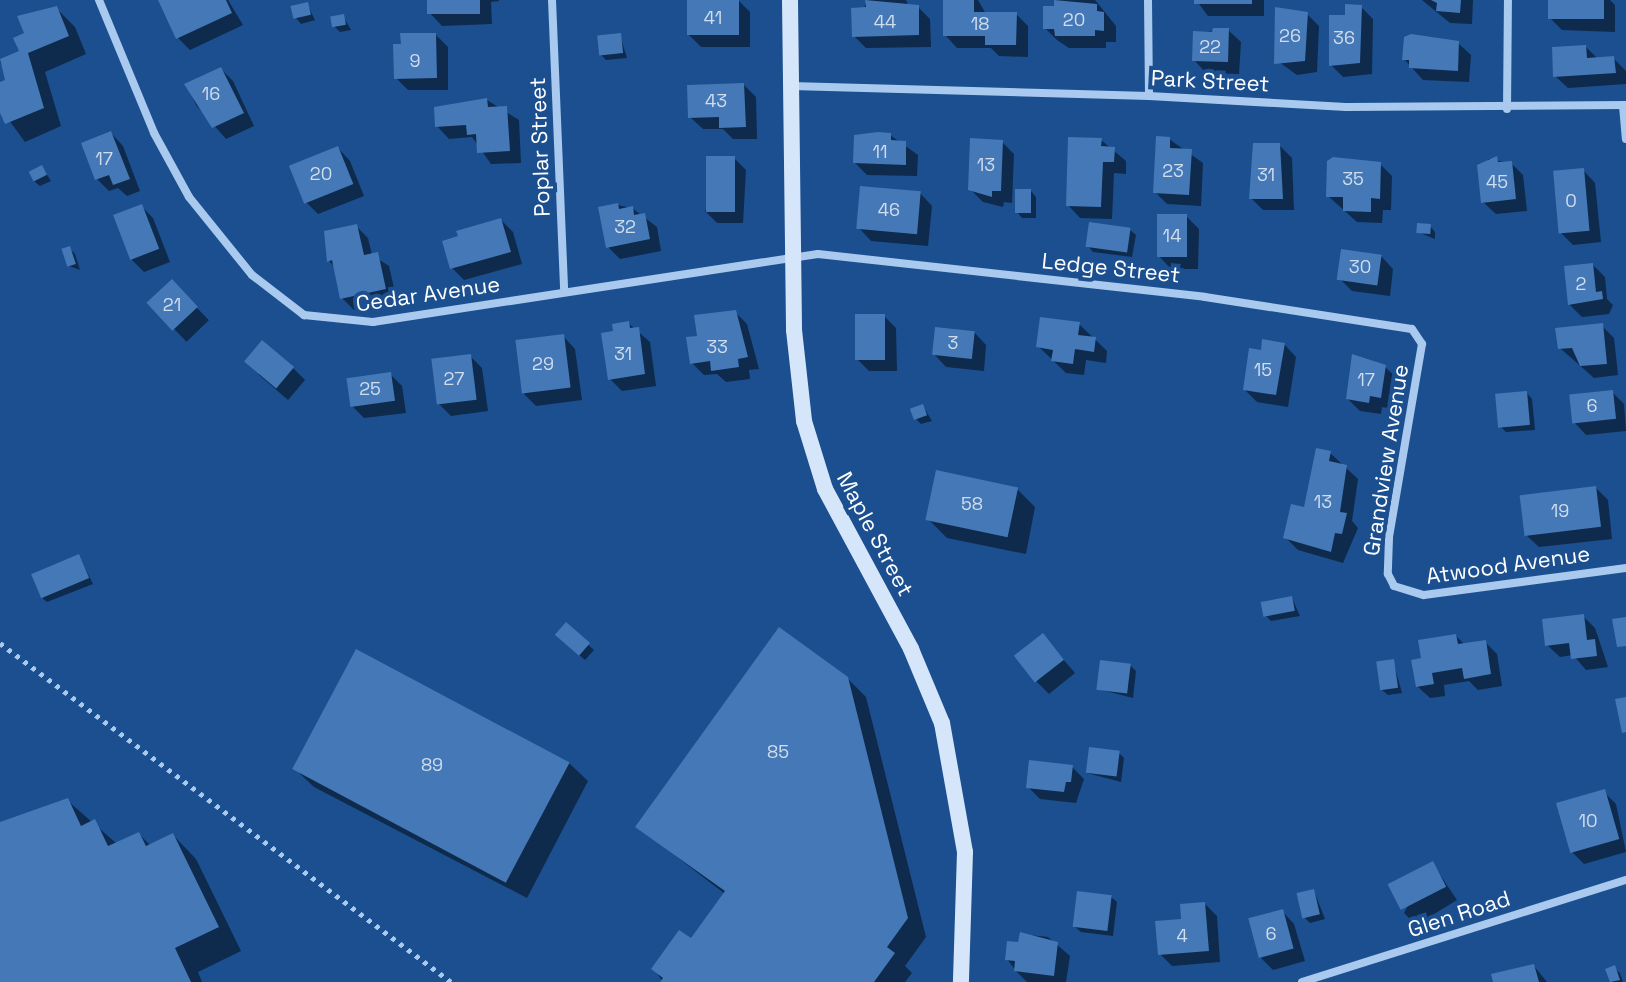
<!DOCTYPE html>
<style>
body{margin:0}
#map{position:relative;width:1626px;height:982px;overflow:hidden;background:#1b4f8f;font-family:"Space Grotesk",sans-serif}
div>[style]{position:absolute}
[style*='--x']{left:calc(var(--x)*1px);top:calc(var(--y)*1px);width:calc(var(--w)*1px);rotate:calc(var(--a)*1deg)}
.shadow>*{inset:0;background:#0007;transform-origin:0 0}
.building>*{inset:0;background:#4478b7;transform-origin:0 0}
.path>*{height:5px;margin-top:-2.5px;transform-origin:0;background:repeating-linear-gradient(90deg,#a9c9ee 0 4px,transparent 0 10px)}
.street>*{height:8px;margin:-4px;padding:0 4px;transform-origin:4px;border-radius:4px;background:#a9c9ee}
.secondary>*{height:16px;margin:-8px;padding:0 8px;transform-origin:8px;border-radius:8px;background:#d6e6fa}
span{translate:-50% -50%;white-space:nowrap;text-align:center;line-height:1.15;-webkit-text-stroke:8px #1b4f8f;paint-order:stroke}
.number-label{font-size:18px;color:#d0dded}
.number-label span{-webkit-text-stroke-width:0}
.street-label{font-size:22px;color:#fff}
</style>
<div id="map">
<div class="shadow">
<div style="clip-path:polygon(160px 0,228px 0,243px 25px,190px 50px,178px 38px)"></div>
<div style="clip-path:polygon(429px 0,499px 0,499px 1px,491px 2px,492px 24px,442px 26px,430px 13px)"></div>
<div style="clip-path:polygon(689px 0,738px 0,750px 12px,750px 47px,701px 47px,689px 35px)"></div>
<div style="clip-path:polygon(867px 0,906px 0,909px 7px,918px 7px,930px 19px,931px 47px,866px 48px,854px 36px)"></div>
<div style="clip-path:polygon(945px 0,978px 0,986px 14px,1016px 14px,1028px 26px,1028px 57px,999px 56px,991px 48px,957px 48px,945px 35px)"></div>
<div style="clip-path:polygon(1056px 0,1095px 0,1116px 26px,1116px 42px,1106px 42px,1106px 48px,1069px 48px,1057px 40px,1045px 28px)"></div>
<div style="clip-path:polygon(1196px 0,1264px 0,1264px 16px,1208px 16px)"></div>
<div style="clip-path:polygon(1422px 0,1473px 0,1472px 24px,1450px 23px)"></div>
<div style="clip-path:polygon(1550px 0,1610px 0,1615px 5px,1615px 32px,1562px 30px,1550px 18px)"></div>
<div style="clip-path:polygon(307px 4px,315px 20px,301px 24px,296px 18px)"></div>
<div style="clip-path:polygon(1361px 7px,1373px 19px,1372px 74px,1343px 77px,1331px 65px,1347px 17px)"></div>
<div style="clip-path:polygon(56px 8px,75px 27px,86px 54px,45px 72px,61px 126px,25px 142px,0 108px,0 84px,8px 81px,0 61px,21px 52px,27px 34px,20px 17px)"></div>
<div style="clip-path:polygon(1307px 14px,1319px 26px,1317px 72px,1297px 75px,1275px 59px)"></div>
<div style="clip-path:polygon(343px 16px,351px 30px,340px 32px,334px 26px)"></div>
<div style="clip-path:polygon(1228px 30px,1241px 42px,1239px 74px,1206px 73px,1194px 60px,1195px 33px)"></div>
<div style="clip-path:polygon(436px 35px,448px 47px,448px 90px,408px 90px,396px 78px)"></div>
<div style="clip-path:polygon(620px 35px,627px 58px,606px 60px,601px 55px)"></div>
<div style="clip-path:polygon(1458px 43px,1471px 55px,1469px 82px,1423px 80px,1404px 59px)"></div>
<div style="clip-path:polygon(1586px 47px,1598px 59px,1613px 58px,1626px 71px,1626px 84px,1568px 88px,1555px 76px)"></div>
<div style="clip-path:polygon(221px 69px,233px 81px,254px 126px,226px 139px,196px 105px,187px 85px)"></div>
<div style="clip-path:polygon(744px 85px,756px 97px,757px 139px,733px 139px,723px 129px,703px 129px,690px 117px)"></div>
<div style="clip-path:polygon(487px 100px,519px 120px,521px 163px,491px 164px,472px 137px,449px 139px,437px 126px)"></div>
<div style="clip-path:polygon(111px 133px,123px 146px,140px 191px,127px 196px,118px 188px,109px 191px,97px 179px)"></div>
<div style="clip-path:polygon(890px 135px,918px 155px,917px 176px,867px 175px,855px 163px)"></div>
<div style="clip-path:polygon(1169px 139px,1203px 163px,1201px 206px,1167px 204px,1155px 192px)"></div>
<div style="clip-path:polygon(1101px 140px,1126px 161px,1126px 174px,1114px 173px,1112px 219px,1080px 218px,1068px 205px)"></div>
<div style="clip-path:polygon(1002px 142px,1014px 154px,1012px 203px,1004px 202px,1003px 207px,983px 202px,970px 189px)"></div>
<div style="clip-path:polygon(1279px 145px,1292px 158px,1294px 210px,1263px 210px,1251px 198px)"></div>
<div style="clip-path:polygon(338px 148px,350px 161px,364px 196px,318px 214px,306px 202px)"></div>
<div style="clip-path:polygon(734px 158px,746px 170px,743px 223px,717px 223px,705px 211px)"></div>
<div style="clip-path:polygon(1488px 159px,1511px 163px,1523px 175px,1527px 211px,1496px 214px,1483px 202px)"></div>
<div style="clip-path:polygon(1380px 164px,1392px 176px,1391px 210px,1383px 210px,1382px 223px,1357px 222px,1328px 196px)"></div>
<div style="clip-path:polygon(42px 167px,51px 181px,40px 186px,34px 181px)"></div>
<div style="clip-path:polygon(1583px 170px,1595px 183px,1601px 242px,1573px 245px,1561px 233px)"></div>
<div style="clip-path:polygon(1031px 191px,1036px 197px,1036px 218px,1022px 218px,1017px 212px)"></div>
<div style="clip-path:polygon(920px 193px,932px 206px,928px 246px,871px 241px,859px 228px)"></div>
<div style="clip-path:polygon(617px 205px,632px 208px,657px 227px,661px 251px,620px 259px,608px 247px)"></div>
<div style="clip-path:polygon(141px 206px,153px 218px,170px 262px,144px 272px,132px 260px)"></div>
<div style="clip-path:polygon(1186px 216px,1199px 229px,1198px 269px,1171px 269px,1159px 256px)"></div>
<div style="clip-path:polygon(501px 220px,513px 232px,522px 264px,464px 280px,452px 268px)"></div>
<div style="clip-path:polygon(356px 226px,368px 238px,372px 255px,389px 266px,397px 301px,354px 310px,342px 298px,335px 267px,329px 261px)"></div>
<div style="clip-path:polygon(1430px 226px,1435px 232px,1435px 239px,1418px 232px)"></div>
<div style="clip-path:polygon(1130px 230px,1136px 235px,1132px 257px,1093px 252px,1088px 246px)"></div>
<div style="clip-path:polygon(69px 248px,75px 254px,80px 270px,69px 266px)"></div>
<div style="clip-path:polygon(1381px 256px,1393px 269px,1390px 296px,1352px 291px,1340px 279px)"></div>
<div style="clip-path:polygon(1593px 265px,1605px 277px,1607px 299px,1613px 305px,1609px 314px,1582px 317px,1570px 305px)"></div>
<div style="left:172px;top:282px;width:53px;height:31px;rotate:46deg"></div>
<div style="clip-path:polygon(735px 312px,747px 324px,759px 369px,749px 370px,750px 379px,726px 382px,717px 374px,704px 375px,692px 363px,699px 338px)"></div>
<div style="clip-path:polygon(884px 316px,896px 328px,897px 371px,869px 371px,857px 359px)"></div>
<div style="clip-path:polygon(628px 323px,650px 342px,656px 386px,622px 391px,610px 379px,615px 333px)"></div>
<div style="clip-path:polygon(1079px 324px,1107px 351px,1106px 363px,1086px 360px,1084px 375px,1066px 373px,1038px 346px)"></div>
<div style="clip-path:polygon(1602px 326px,1614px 338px,1618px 375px,1594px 378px,1560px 348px)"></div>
<div style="clip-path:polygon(974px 332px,986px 345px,984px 371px,946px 367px,934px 354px)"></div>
<div style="clip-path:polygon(563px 336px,575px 349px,582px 400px,536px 406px,524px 394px)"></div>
<div style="clip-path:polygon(1284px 344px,1296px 357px,1288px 407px,1257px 402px,1245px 390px,1262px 352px)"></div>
<div style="clip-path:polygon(470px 356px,482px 368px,488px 411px,451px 416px,439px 404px)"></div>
<div style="clip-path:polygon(1385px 367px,1398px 379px,1393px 409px,1382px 407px,1381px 414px,1360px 411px,1348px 399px)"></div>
<div style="clip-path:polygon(293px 368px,305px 380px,288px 400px,258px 374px)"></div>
<div style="clip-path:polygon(390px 374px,402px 386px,406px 413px,364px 418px,352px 406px)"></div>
<div style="clip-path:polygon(1612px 392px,1624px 404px,1626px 431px,1586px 435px,1574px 422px)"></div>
<div style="clip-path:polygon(1527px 393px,1532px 399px,1535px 430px,1506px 432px,1501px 427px)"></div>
<div style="clip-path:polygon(923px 406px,932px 421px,921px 424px,916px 419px)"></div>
<div style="clip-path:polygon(1330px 453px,1358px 479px,1352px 521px,1358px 528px,1343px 563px,1298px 550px,1286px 538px,1305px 509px)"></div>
<div style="clip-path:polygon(1596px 488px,1608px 500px,1612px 539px,1539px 547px,1526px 535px)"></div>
<div style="clip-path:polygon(1017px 489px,1035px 507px,1026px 554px,947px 538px,929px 520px)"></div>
<div style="clip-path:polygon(79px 556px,93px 584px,47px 602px,41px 597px)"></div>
<div style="clip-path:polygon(1292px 598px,1300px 616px,1271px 621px,1265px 615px)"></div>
<div style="clip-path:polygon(1583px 616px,1595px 628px,1608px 667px,1586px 670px,1573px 655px,1560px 657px,1547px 645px)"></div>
<div style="clip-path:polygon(566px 625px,594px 650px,585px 660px,563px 641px)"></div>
<div style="clip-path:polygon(1043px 636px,1075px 673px,1049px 694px,1037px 682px)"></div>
<div style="clip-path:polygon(1456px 636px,1465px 645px,1485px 642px,1497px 654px,1502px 686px,1478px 690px,1469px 681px,1444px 685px,1445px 696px,1430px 698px,1417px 686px,1423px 660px)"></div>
<div style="clip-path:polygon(1393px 661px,1402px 693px,1388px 695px,1382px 690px)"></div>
<div style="clip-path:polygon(1131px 666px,1136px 671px,1133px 698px,1098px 689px)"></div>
<div style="clip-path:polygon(847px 678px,866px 697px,926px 937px,905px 966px,912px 973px,905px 982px,663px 982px,654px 969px,692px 941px,725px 894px,638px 827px)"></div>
<div style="clip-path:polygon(1119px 753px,1124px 758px,1121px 782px,1087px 773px)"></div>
<div style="clip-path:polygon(569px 763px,588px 781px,527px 898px,314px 787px,295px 769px)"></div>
<div style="clip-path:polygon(1072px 767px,1084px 779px,1076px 803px,1040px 799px,1028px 787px)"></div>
<div style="clip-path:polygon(1604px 792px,1616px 804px,1626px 852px,1584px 864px,1572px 852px)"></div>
<div style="clip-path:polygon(68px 801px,117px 844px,139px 834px,151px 846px,173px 835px,196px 859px,241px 951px,198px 972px,202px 982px,0 982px,0 824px)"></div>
<div style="clip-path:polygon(1432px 863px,1457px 900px,1416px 925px,1404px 913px)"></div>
<div style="clip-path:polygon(1314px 891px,1325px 919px,1310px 923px,1304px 917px)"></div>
<div style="clip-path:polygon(1111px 897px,1117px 902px,1113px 936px,1081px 932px,1075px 927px)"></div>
<div style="clip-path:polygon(1205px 904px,1217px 916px,1220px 962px,1172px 966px,1160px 954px,1183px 921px)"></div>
<div style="clip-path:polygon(1282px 911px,1294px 924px,1305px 961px,1273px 970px,1261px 958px)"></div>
<div style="clip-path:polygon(1021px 934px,1048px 937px,1070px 956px,1066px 982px,1027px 982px,1016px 971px,1007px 959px,1020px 944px)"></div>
<div style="clip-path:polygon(1534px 966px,1547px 982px,1495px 982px)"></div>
<div style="clip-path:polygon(1614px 968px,1620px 973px,1623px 982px,1612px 982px,1607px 970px)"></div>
</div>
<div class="building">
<div style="clip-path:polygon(158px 0,226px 0,232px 13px,176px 39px)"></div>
<div style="left:427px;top:0;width:53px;height:14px"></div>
<div style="left:687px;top:0;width:52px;height:35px"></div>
<div style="clip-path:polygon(865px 0,919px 5px,919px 35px,852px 37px,851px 8px,866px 7px)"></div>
<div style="clip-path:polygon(943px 0,974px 0,974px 12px,1017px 12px,1016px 45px,985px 45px,985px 36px,943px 36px)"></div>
<div style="clip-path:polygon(1054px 0,1097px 4px,1097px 11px,1104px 12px,1104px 31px,1095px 30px,1095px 36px,1055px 36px,1054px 29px,1043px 29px,1043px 6px,1054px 6px)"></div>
<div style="left:1194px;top:0;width:58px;height:4px"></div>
<div style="clip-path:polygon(1431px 0,1461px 0,1460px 13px,1436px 11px,1437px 3px)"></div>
<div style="left:1548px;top:0;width:56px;height:19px"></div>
<div style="left:308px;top:2px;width:13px;height:18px;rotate:77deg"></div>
<div style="clip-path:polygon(1345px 4px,1362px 5px,1360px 63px,1329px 66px,1329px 15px,1345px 15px)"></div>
<div style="clip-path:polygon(57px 6px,69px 36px,28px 53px,44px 108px,5px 124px,0 113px,0 82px,5px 80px,0 59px,19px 51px,13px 38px,24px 33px,17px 16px)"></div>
<div style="clip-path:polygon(1275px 7px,1308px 12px,1305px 61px,1274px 64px)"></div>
<div style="left:344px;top:14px;width:11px;height:14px;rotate:80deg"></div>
<div style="clip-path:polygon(1213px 28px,1229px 28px,1228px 62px,1192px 61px,1193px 31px,1212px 32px)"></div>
<div style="clip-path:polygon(400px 33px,436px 33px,437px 78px,394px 79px,393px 44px,401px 44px)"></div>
<div style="left:621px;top:33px;width:20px;height:24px;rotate:84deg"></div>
<div style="clip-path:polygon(1411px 34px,1459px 41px,1458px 71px,1409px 68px,1409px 60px,1402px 60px,1404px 37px)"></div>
<div style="clip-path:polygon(1586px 45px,1587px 58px,1614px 56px,1616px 73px,1553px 77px,1552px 47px)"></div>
<div style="clip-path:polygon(221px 67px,244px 113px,212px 128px,184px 84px)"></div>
<div style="clip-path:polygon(744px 83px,746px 127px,719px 128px,719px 117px,688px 118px,687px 85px)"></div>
<div style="clip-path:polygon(487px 98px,488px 107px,507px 106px,510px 151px,477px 153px,476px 134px,467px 135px,466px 125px,435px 127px,434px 107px)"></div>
<div style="clip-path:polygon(111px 131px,130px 179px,113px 185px,109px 175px,95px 180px,81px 143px)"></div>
<div style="clip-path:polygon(878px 132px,891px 133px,891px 140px,906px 141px,906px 165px,853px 163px,854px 135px)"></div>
<div style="clip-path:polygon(1156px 136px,1170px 137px,1170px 148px,1192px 149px,1189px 195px,1153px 193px)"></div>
<div style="clip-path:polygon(1068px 137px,1102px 138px,1101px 146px,1115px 147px,1114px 162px,1103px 162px,1101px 207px,1066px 206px)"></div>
<div style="clip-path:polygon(970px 138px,1003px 140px,1001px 191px,992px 191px,992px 197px,968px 190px)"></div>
<div style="clip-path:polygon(1253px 143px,1280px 143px,1283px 199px,1249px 199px)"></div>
<div style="left:338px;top:146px;width:41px;height:53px;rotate:68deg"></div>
<div style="left:706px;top:156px;width:29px;height:56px"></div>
<div style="clip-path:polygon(1497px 156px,1498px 162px,1512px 161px,1516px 199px,1481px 203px,1477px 165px)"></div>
<div style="clip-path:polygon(1333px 157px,1381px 162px,1380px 199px,1371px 198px,1371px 212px,1343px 211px,1343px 197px,1326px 197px,1327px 161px)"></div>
<div style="left:42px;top:165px;width:11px;height:15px;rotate:63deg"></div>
<div style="left:1584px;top:168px;width:63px;height:31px;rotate:85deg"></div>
<div style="left:860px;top:186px;width:61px;height:43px;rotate:5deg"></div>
<div style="left:1015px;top:189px;width:16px;height:24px"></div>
<div style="clip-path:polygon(618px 203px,619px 209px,633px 206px,634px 215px,645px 213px,650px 239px,606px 248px,598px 207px)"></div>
<div style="left:142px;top:204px;width:48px;height:31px;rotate:69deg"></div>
<div style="left:1157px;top:214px;width:30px;height:43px"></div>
<div style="clip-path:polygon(501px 218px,511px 252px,450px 269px,442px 241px,458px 236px,456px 231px)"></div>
<div style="left:1089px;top:222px;width:42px;height:25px;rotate:8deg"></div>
<div style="left:1417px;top:223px;width:14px;height:10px;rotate:4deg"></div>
<div style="clip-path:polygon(357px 224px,364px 255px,378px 252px,386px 289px,340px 299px,332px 260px,327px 262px,324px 231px)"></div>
<div style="left:70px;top:246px;width:19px;height:9px;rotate:72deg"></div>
<div style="left:1341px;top:249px;width:41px;height:31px;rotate:8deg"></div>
<div style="clip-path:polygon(1593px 263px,1596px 292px,1602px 291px,1603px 299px,1568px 305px,1564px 266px)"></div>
<div style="left:172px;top:279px;width:38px;height:35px;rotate:47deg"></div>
<div style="clip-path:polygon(736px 310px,748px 357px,738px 359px,739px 367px,711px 371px,710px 361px,690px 364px,686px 337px,697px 336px,694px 315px)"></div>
<div style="left:855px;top:314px;width:30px;height:46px"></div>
<div style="clip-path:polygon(1040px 317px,1080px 322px,1078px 335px,1096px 337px,1094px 352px,1075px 349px,1073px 364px,1051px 361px,1053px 350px,1036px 347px)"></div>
<div style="clip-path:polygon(629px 321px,630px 328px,639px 327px,645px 374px,608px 380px,601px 333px,613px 331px,612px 324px)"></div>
<div style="clip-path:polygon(1603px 323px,1607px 364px,1580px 366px,1572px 348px,1558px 349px,1555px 328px)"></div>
<div style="left:935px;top:327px;width:40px;height:28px;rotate:6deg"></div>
<div style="left:564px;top:334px;width:54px;height:49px;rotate:83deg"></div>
<div style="clip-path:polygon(1262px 339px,1285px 343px,1276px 395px,1243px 390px,1249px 348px,1261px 350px)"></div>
<div style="left:262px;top:340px;width:42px;height:28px;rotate:40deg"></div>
<div style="left:471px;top:354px;width:46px;height:40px;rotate:83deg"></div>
<div style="clip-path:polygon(1352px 354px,1386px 365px,1381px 398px,1370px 396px,1369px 403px,1346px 399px)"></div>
<div style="left:391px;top:372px;width:29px;height:45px;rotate:82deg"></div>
<div style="left:1613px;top:390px;width:29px;height:44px;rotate:84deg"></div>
<div style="left:1527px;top:391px;width:34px;height:32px;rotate:85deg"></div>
<div style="left:923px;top:404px;width:12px;height:14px;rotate:70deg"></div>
<div style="clip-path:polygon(1316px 448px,1331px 451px,1329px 461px,1347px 465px,1340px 512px,1347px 513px,1342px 534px,1335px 533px,1331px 552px,1283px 538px,1291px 504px,1304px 507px)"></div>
<div style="left:936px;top:470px;width:84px;height:51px;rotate:12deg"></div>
<div style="left:1596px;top:486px;width:41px;height:77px;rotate:83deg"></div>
<div style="left:79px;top:554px;width:26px;height:52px;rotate:67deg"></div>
<div style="left:1292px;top:596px;width:15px;height:32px;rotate:79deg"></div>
<div style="clip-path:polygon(1584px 614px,1587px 640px,1595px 639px,1597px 656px,1571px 659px,1569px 643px,1545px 646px,1542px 619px)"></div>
<div style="clip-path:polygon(1626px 617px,1626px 646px,1617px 647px,1612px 619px)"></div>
<div style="left:566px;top:622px;width:32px;height:17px;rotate:41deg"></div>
<div style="clip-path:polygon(779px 627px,848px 677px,908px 918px,887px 947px,895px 953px,874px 982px,660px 982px,663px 978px,651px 969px,679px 930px,691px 938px,725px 891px,635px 827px)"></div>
<div style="left:1043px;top:633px;width:34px;height:37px;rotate:52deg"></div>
<div style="clip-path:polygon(1456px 634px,1458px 644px,1486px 640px,1491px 674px,1464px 679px,1462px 668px,1432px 673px,1434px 684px,1416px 687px,1411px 660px,1421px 658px,1418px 640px)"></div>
<div style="left:356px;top:649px;width:242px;height:136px;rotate:28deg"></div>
<div style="left:1394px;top:659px;width:29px;height:18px;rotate:82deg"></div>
<div style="left:1100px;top:660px;width:31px;height:30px;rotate:7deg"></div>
<div style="clip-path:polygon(1626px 697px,1626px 732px,1622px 733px,1615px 699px)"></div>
<div style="left:1089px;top:747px;width:31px;height:26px;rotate:7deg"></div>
<div style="clip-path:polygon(1029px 760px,1073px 765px,1071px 782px,1066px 782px,1064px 792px,1026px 788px)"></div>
<div style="left:1605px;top:789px;width:52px;height:51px;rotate:74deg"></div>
<div style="clip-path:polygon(68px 798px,81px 826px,95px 819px,108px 846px,139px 832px,146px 846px,173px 833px,219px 927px,175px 948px,191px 982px,0 982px,0 822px)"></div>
<div style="left:1433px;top:861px;width:29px;height:51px;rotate:63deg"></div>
<div style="left:1314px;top:889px;width:26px;height:18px;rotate:77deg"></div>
<div style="left:1077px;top:891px;width:35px;height:36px;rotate:7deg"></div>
<div style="clip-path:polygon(1205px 902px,1209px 951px,1158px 955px,1155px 921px,1181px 919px,1180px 904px)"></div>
<div style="left:1283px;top:909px;width:41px;height:36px;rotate:75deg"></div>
<div style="clip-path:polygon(1020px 932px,1058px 942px,1054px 976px,1014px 971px,1015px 961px,1005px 960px,1007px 941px,1018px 942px)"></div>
<div style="clip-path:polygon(1534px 964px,1539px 982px,1493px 982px,1491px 974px)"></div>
<div style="clip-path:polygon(1615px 965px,1620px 980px,1610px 982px,1605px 969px)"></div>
</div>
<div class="path">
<div style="--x:0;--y:643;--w:564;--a:36.93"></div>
</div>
<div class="street">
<div style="--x:99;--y:0;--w:144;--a:67.5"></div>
<div style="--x:154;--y:133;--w:73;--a:61.3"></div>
<div style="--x:189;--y:197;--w:100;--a:51.1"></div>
<div style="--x:252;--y:275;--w:66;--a:37.6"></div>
<div style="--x:304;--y:315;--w:69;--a:5.8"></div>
<div style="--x:373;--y:322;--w:450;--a:-8.7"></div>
<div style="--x:818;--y:254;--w:389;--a:6.3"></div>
<div style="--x:1205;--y:297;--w:209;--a:8.8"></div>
<div style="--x:1412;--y:329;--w:18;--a:56"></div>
<div style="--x:1422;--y:344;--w:197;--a:99.7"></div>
<div style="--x:1389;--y:538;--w:36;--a:92"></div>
<div style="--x:1388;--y:574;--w:13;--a:63"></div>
<div style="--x:1394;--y:586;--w:31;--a:17"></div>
<div style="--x:1424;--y:595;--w:204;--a:-7.6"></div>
<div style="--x:552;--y:0;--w:292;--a:87.6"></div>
<div style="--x:1148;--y:0;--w:96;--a:89.4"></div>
<div style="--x:791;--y:86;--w:358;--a:1.6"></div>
<div style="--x:1149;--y:96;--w:197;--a:3.2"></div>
<div style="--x:1346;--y:107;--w:280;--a:-0.4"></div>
<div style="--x:1623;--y:106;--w:33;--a:85"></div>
<div style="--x:1507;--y:109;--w:109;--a:-89.5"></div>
<div style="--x:1302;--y:982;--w:340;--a:-17.5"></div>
</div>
<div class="secondary">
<div style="--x:790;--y:0;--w:330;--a:89.3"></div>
<div style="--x:794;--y:330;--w:92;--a:83.7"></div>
<div style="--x:804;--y:421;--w:71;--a:72.8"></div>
<div style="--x:825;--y:489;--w:182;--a:61.7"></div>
<div style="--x:911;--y:649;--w:80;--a:67.3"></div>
<div style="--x:942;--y:723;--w:131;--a:79.9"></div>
<div style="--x:965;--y:852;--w:130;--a:91.8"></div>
</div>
<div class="number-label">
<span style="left:713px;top:18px">41</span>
<span style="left:1074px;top:20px">20</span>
<span style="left:885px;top:22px">44</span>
<span style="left:980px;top:24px">18</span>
<span style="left:1290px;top:36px">26</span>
<span style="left:1344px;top:38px">36</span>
<span style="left:1210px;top:47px">22</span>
<span style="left:415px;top:61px">9</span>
<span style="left:211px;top:94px">16</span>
<span style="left:716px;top:101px">43</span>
<span style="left:880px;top:152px">11</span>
<span style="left:104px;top:159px">17</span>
<span style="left:986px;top:165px">13</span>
<span style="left:1173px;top:171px">23</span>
<span style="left:321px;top:174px">20</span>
<span style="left:1266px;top:175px">31</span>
<span style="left:1353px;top:179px">35</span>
<span style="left:1497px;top:182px">45</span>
<span style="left:1571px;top:201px">0</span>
<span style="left:889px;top:210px">46</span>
<span style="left:625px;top:227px">32</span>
<span style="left:1172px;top:236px">14</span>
<span style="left:1360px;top:267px">30</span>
<span style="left:1581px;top:284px">2</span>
<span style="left:172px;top:305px">21</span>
<span style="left:953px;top:343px">3</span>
<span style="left:717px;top:347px">33</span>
<span style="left:623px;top:354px">31</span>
<span style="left:543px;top:364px">29</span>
<span style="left:1263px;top:370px">15</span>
<span style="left:454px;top:379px">27</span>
<span style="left:1366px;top:380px">17</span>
<span style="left:370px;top:389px">25</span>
<span style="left:1592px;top:406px">6</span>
<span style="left:1323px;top:502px">13</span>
<span style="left:972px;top:504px">58</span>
<span style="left:1560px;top:511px">19</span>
<span style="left:778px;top:752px">85</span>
<span style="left:432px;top:765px">89</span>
<span style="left:1588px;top:821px">10</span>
<span style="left:1271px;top:934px">6</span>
<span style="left:1182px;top:936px">4</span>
</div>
<div class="street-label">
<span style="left:1210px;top:81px;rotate:3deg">Park Street</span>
<span style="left:540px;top:147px;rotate:-92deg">Poplar Street</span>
<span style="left:1111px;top:268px;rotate:6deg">Ledge Street</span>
<span style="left:428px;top:294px;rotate:-8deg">Cedar Avenue</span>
<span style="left:1386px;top:460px;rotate:-81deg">Grandview Avenue</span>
<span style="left:875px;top:534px;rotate:62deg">Maple Street</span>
<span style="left:1508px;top:565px;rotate:-8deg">Atwood Avenue</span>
<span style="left:1459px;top:914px;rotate:-18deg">Glen Road</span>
</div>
</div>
